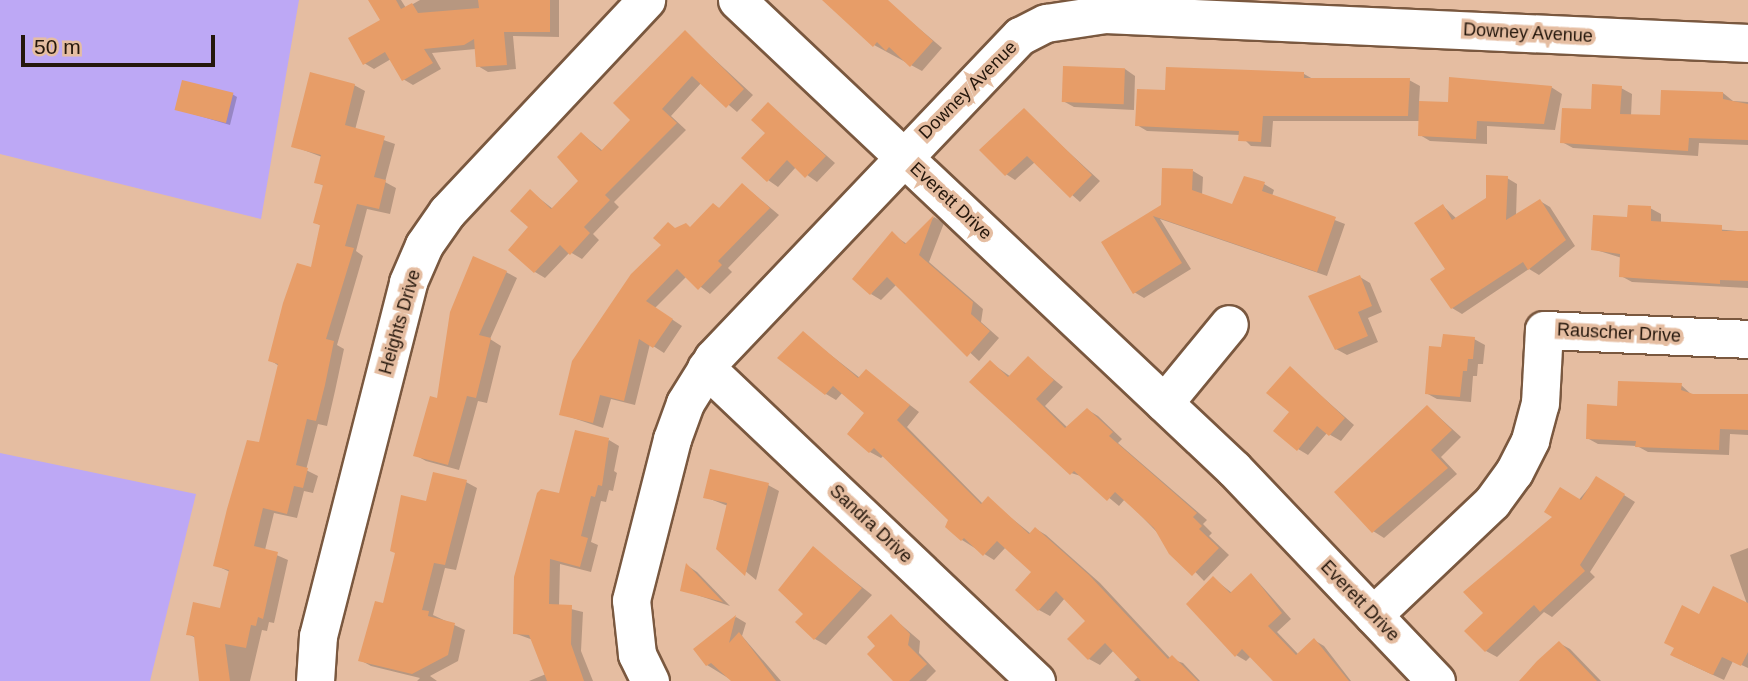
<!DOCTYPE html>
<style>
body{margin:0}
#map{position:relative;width:1748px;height:681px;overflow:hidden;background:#e5bda1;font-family:Arial,sans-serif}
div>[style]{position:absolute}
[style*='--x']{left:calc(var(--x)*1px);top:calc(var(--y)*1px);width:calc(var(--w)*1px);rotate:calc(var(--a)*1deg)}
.green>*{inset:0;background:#bda8f5}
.shadow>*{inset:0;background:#0003}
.building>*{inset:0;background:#e79d68;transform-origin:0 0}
.roads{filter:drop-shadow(2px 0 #7a583f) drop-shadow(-2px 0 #7a583f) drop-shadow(0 2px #7a583f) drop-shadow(0 -2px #7a583f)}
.minor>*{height:37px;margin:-18.5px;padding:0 18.5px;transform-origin:18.5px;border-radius:18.5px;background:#fff}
span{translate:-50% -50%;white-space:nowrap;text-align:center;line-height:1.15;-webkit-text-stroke:7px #e5bda1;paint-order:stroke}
.street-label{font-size:18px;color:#25170c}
.scale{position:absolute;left:21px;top:35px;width:194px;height:32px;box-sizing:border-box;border:4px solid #25170c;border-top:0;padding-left:9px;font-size:21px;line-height:24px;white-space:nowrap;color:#25170c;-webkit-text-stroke:5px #e5bda1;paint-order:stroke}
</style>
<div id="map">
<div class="green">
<div style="clip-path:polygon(0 0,299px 0,261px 219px,0 154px)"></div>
<div style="clip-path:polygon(0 453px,196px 494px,150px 681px,0 681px)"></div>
</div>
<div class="shadow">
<div style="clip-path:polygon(376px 0,401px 0,406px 8px,420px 0,559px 0,559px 37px,513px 36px,516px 69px,488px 72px,478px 66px,476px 49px,432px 53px,441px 69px,413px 85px,403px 79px,391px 59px,374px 69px,364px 63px,382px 21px)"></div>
<div style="clip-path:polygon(825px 0,888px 2px,942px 48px,922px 71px,874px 45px)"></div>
<div style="clip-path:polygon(685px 32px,753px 95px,737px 112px,702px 82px,671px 116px,686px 130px,614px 202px,619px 207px,593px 234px,599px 240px,582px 259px,570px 252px,545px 278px,535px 272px,530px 191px,553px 209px,580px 181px,582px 134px,603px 151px,632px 120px)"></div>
<div style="clip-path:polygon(1125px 69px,1135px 76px,1134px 110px,1074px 107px,1063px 101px)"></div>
<div style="clip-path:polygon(1304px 74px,1313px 79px,1409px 80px,1420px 86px,1419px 103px,1450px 104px,1551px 87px,1562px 94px,1555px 130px,1487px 126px,1487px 144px,1430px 141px,1420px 135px,1420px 121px,1273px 121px,1271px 147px,1251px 146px,1240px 135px,1147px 131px,1137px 125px,1167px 92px)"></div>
<div style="clip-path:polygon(354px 85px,365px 91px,355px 130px,395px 144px,385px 182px,396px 188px,390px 214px,367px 209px,356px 251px,363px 256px,337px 345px,344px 349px,335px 391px,327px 426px,318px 424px,306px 470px,318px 476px,313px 493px,304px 491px,297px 518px,274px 513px,265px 550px,288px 560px,274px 623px,269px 622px,267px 631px,262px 630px,250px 681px,201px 681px,196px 638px,188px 634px,221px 611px,230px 572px,215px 565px,260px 444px,279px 366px,270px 360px,312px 269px,321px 226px,315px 222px,324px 186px,316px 182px,322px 157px,293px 146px)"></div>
<div style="clip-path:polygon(1621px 88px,1632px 94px,1631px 116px,1662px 117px,1723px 93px,1733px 101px,1748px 102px,1748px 145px,1699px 143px,1698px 156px,1573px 148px,1562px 142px)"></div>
<div style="clip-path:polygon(232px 94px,237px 97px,230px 125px,176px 109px)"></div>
<div style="clip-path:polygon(768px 104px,835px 163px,817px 182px,796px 167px,778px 187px,768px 180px)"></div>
<div style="clip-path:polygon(1024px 111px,1100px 181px,1080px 202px,1035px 162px,1015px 180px,1006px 174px)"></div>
<div style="clip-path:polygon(1193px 171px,1203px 177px,1202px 195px,1233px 206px,1264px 184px,1274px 190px,1272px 196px,1345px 224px,1327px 276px,1160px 219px,1191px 269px,1144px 298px,1134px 292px,1103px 243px,1163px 206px)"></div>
<div style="clip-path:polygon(1507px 178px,1517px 184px,1516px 216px,1540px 201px,1550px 207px,1575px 246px,1539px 275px,1529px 269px,1462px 314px,1452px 308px,1443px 206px,1457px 219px,1488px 199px)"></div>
<div style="clip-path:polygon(743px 185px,779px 215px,728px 268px,732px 272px,710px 294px,687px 276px,655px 308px,682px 326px,664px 353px,650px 344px,635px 405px,611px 399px,603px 428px,561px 414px,677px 229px,692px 228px,713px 205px,721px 209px)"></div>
<div style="clip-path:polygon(1650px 208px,1661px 214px,1661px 224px,1748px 232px,1748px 288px,1632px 282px,1621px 276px,1622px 258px,1593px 249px,1629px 219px)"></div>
<div style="clip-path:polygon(934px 217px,944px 223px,929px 262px,983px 309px,981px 322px,999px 338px,979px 361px,897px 284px,881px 300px,871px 294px,892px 234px,907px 244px)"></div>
<div style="clip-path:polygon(506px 272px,517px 278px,490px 339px,501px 346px,487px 403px,478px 401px,459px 470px,426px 461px,415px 455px)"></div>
<div style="clip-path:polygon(1360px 277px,1370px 283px,1382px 312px,1368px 318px,1378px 342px,1347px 355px,1336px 349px)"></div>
<div style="clip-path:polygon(804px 334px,860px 378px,866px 371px,919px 412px,907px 427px,983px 504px,988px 499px,1031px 534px,1036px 529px,1046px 535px,1100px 583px,1171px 659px,1183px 663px,1200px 681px,1134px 681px,1139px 676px,1114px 650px,1100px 665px,1089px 659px,1087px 621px,1065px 598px,1050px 616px,1039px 610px,1033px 572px,1006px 547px,994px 560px,962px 540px,950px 520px,884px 455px,881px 458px,870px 452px,849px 434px,867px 413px,843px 392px,836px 400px,826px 394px)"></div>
<div style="clip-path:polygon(1474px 339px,1485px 345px,1483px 364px,1478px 364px,1477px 376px,1473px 376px,1471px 402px,1437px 399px,1426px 393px,1443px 349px)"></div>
<div style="clip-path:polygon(1028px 358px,1063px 387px,1045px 406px,1068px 428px,1088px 410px,1098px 416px,1122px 439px,1118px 443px,1207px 520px,1203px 524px,1212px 533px,1209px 536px,1229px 555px,1204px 581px,1125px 499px,1119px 506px,1084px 477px,1071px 473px,990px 362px,1011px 377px)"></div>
<div style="clip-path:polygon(1290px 368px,1354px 425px,1341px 441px,1327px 433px,1308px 455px,1298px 449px)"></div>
<div style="clip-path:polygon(1681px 385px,1692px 395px,1748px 395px,1748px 435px,1730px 434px,1729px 455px,1648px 452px,1637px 446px,1598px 444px,1587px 438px,1618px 408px)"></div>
<div style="clip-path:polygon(1428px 407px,1461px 437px,1441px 457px,1457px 474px,1384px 538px,1373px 531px)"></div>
<div style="clip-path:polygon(609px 440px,619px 446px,614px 471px,617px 473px,613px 491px,609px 490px,606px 502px,601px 501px,591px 542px,598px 545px,591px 572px,560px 564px,559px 606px,583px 612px,581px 651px,593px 681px,529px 681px,546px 674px,533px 640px,514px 633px,561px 495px)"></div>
<div style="clip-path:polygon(1597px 478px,1635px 502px,1590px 572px,1595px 577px,1552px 617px,1544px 612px,1497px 657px,1486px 651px,1485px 613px)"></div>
<div style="clip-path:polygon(466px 482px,477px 488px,456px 570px,445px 568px,433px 615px,465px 630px,458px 661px,430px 676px,437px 681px,417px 681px,420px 678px,371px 666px,360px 660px,427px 503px)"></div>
<div style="clip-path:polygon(768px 485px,779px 491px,756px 580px,718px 548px,728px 506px,705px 497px)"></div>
<div style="clip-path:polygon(813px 548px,872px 595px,826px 645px,815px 639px)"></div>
<div style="clip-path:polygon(1748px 548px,1748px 668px,1733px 661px,1724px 680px,1683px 661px,1700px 616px,1747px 604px,1730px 555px)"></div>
<div style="clip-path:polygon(688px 566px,697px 572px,730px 606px,682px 590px)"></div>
<div style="clip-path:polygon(1252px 575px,1291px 619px,1277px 632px,1299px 655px,1314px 640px,1324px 646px,1351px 681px,1275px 681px,1251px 656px,1246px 661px,1236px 655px,1213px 578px,1232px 593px)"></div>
<div style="clip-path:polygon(891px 616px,920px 641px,919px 653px,936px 671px,926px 681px,895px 681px,878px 646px)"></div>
<div style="clip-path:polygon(736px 617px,746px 623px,742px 636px,781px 681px,733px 681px,707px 665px,695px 649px)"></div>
<div style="clip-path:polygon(1559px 643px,1570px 649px,1601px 681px,1522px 681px)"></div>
</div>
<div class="building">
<div style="clip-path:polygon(368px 0,396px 0,401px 9px,412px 3px,418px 13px,479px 8px,478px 0,550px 0,550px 32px,504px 32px,507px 65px,476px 67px,474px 39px,464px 45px,424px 49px,433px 63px,402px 81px,385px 52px,363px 65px,348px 38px,380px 20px)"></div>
<div style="clip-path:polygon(822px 0,888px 0,933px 41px,910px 67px,889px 47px,886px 51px,877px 42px,873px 47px)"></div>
<div style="clip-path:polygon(685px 30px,744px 89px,726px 108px,692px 76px,662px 109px,677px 123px,605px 195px,610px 200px,584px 227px,590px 233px,570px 255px,560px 245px,534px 273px,508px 250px,528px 227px,510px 211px,530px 189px,551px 209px,578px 181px,557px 157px,581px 132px,601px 151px,630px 120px,613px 103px)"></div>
<div style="left:1063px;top:66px;width:62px;height:36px;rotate:2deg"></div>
<div style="clip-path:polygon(1166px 67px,1304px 72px,1304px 78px,1410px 78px,1408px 116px,1263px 116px,1261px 142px,1238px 141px,1239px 131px,1135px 126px,1137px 89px,1165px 90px)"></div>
<div style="clip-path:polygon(310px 72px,355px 84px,345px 125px,385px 136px,374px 177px,386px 180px,379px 209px,357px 204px,345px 246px,354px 248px,326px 339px,334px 341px,325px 385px,316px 421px,307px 419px,296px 465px,308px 468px,303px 488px,294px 486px,287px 514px,263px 508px,254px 546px,278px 552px,263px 619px,258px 617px,256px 626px,251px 625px,246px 648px,225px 644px,230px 681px,199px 681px,194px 636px,186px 635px,193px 602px,220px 608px,229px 570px,213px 566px,227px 509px,247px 440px,259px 442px,278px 364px,268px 361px,283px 303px,297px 263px,311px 267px,320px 225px,313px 223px,323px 185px,314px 183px,321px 155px,291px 147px)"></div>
<div style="clip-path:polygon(1449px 77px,1552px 86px,1544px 124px,1477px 121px,1476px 139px,1418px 136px,1419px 101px,1448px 102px)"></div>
<div style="left:182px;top:80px;width:53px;height:31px;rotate:14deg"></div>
<div style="clip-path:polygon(1592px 84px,1622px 86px,1620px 114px,1660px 115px,1661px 90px,1723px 92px,1723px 99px,1748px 104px,1748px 140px,1689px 138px,1688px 151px,1560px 143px,1562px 108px,1591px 109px)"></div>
<div style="clip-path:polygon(768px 102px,826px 156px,805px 178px,787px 160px,767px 182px,741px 158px,765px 133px,751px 120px)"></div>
<div style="clip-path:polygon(1024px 108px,1092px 175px,1070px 198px,1027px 156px,1005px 176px,979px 150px)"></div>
<div style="clip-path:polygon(1162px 168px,1193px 169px,1192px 190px,1232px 204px,1244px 176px,1265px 182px,1262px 191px,1336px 217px,1317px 272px,1153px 216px,1182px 263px,1133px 294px,1101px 242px,1161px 205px)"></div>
<div style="clip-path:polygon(1486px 175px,1508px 176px,1506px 220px,1540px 199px,1566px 240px,1528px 270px,1523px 262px,1451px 309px,1430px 279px,1445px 269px,1414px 223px,1443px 204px,1452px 220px,1486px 198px)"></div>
<div style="clip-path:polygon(742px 183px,770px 208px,718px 261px,722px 265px,698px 290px,677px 269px,646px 301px,673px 319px,653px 348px,639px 339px,624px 401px,600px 395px,593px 423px,559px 415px,572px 361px,631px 274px,661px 245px,653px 238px,668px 222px,675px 228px,686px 223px,690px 227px,713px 203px,719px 208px)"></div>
<div style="clip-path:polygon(1628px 205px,1651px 206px,1651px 221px,1722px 225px,1722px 231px,1748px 231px,1748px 281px,1720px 280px,1720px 284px,1619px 277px,1620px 254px,1591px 250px,1593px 215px,1627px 217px)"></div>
<div style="clip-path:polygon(934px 215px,919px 255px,973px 302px,971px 314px,990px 331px,967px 357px,887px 277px,870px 295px,852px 279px,892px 231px,905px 244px)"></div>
<div style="clip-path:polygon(473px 256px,507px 271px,479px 335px,491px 338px,476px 398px,467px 396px,448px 465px,413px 456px,430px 396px,437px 398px,450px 312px)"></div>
<div style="clip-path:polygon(1360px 275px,1372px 306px,1358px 312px,1368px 336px,1335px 350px,1308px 296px)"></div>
<div style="clip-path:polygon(803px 331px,858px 378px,866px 369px,910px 405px,897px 420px,981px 504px,988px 496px,1029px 534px,1035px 527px,1089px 575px,1168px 659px,1172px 655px,1198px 681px,1141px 681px,1105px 643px,1088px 660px,1067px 639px,1085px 621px,1056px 591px,1038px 611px,1015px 590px,1031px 572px,997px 541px,983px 556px,964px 538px,961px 541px,945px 527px,948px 520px,874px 448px,869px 453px,847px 434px,864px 413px,833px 386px,825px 395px,777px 358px)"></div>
<div style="clip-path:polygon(1443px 334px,1475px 337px,1473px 359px,1468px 359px,1467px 371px,1463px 371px,1460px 397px,1425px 394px,1429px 346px,1441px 347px)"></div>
<div style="clip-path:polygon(1028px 356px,1054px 380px,1036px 399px,1065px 428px,1087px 408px,1113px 432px,1109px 436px,1197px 513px,1193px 517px,1202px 526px,1199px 529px,1219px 548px,1192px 576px,1169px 554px,1154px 528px,1115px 492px,1107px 501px,1074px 471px,1070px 475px,969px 382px,990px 360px,1008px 377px)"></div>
<div style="clip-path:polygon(1290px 366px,1345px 418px,1329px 436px,1317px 426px,1297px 451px,1273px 431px,1289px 412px,1266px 393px)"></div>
<div style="clip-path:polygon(1618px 381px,1682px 383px,1681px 390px,1693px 394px,1748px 394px,1748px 430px,1720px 429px,1719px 450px,1635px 447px,1636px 441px,1586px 439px,1587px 404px,1617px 406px)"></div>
<div style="clip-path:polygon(1427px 405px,1452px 430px,1431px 450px,1448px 468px,1372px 533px,1334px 492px)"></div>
<div style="clip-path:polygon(575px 430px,609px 438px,602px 486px,598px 485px,595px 497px,591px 496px,581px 536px,588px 538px,580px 567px,550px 559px,549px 604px,572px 605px,571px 644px,584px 681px,547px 681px,529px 635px,513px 634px,514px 577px,537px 493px,541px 489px,559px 493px)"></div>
<div style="clip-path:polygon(710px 469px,769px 483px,745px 576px,716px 549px,727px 503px,703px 498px)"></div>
<div style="clip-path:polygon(433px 472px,467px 480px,445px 565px,434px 563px,422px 610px,429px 611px,428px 616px,455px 623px,448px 655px,412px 674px,358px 661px,375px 601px,383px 603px,395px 553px,390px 551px,401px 495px,426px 501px)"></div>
<div style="clip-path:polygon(1596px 476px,1625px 494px,1580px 565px,1585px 571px,1540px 612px,1534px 605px,1485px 652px,1464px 631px,1483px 613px,1463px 592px,1552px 517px,1544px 512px,1560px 487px,1581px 500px)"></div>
<div style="clip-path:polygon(813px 546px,862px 588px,814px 640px,795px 622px,803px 614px,778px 590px)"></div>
<div style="clip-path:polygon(686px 563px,723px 602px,680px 591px)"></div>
<div style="clip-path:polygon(1251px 573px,1282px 613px,1268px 626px,1296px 655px,1314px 638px,1349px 681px,1273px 681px,1242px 649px,1235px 657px,1186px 604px,1213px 576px,1230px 593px)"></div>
<div style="clip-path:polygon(1713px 586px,1748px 603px,1748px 652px,1741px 666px,1722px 657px,1713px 675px,1670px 655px,1674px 648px,1664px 643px,1682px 605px,1699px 614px)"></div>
<div style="clip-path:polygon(891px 614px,910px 634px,908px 645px,927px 664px,909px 681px,893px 681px,867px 654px,875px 646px,867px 637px)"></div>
<div style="clip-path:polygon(736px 615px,729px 643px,739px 632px,776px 681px,731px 681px,711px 663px,706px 666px,693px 649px)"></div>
<div style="clip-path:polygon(1559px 641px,1597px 681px,1519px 681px,1537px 661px)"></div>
</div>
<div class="roads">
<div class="minor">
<div style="--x:737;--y:0;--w:683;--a:43.34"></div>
<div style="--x:1234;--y:469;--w:293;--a:46.4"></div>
<div style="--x:706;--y:368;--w:455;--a:43.5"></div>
<div style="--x:1164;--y:403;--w:102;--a:-50.6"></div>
<div style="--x:1373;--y:615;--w:164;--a:-43.5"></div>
<div style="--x:1492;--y:502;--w:37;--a:-54"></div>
<div style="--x:1514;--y:472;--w:36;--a:-63"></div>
<div style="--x:1530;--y:440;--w:38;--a:-75"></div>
<div style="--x:1540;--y:403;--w:73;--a:-86.9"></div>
<div style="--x:1544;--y:330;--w:204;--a:2.5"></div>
<div style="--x:315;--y:681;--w:45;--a:-86.2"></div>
<div style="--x:318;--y:636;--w:365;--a:-75.7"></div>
<div style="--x:408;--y:282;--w:40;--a:-66.6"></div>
<div style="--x:424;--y:245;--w:40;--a:-55.1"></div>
<div style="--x:447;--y:212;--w:291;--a:-46.8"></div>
<div style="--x:650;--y:681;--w:30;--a:-116"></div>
<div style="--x:637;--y:654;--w:54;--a:-96.3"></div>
<div style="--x:631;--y:600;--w:166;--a:-75.7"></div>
<div style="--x:672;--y:439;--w:38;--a:-70"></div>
<div style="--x:685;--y:403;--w:53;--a:-58.1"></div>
<div style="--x:713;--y:358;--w:445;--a:-46.4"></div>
<div style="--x:1020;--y:36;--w:29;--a:-27"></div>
<div style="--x:1046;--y:23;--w:60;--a:-8.7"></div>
<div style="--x:1105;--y:14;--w:644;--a:2.58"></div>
</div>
</div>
<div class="street-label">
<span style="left:1528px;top:33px;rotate:3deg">Downey Avenue</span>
<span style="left:968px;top:90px;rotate:-45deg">Downey Avenue</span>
<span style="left:951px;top:201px;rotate:43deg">Everett Drive</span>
<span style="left:400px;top:322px;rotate:-74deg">Heights Drive</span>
<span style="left:1619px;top:333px;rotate:3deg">Rauscher Drive</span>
<span style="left:871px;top:524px;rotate:43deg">Sandra Drive</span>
<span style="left:1360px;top:601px;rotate:46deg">Everett Drive</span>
</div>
<div class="scale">50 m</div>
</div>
